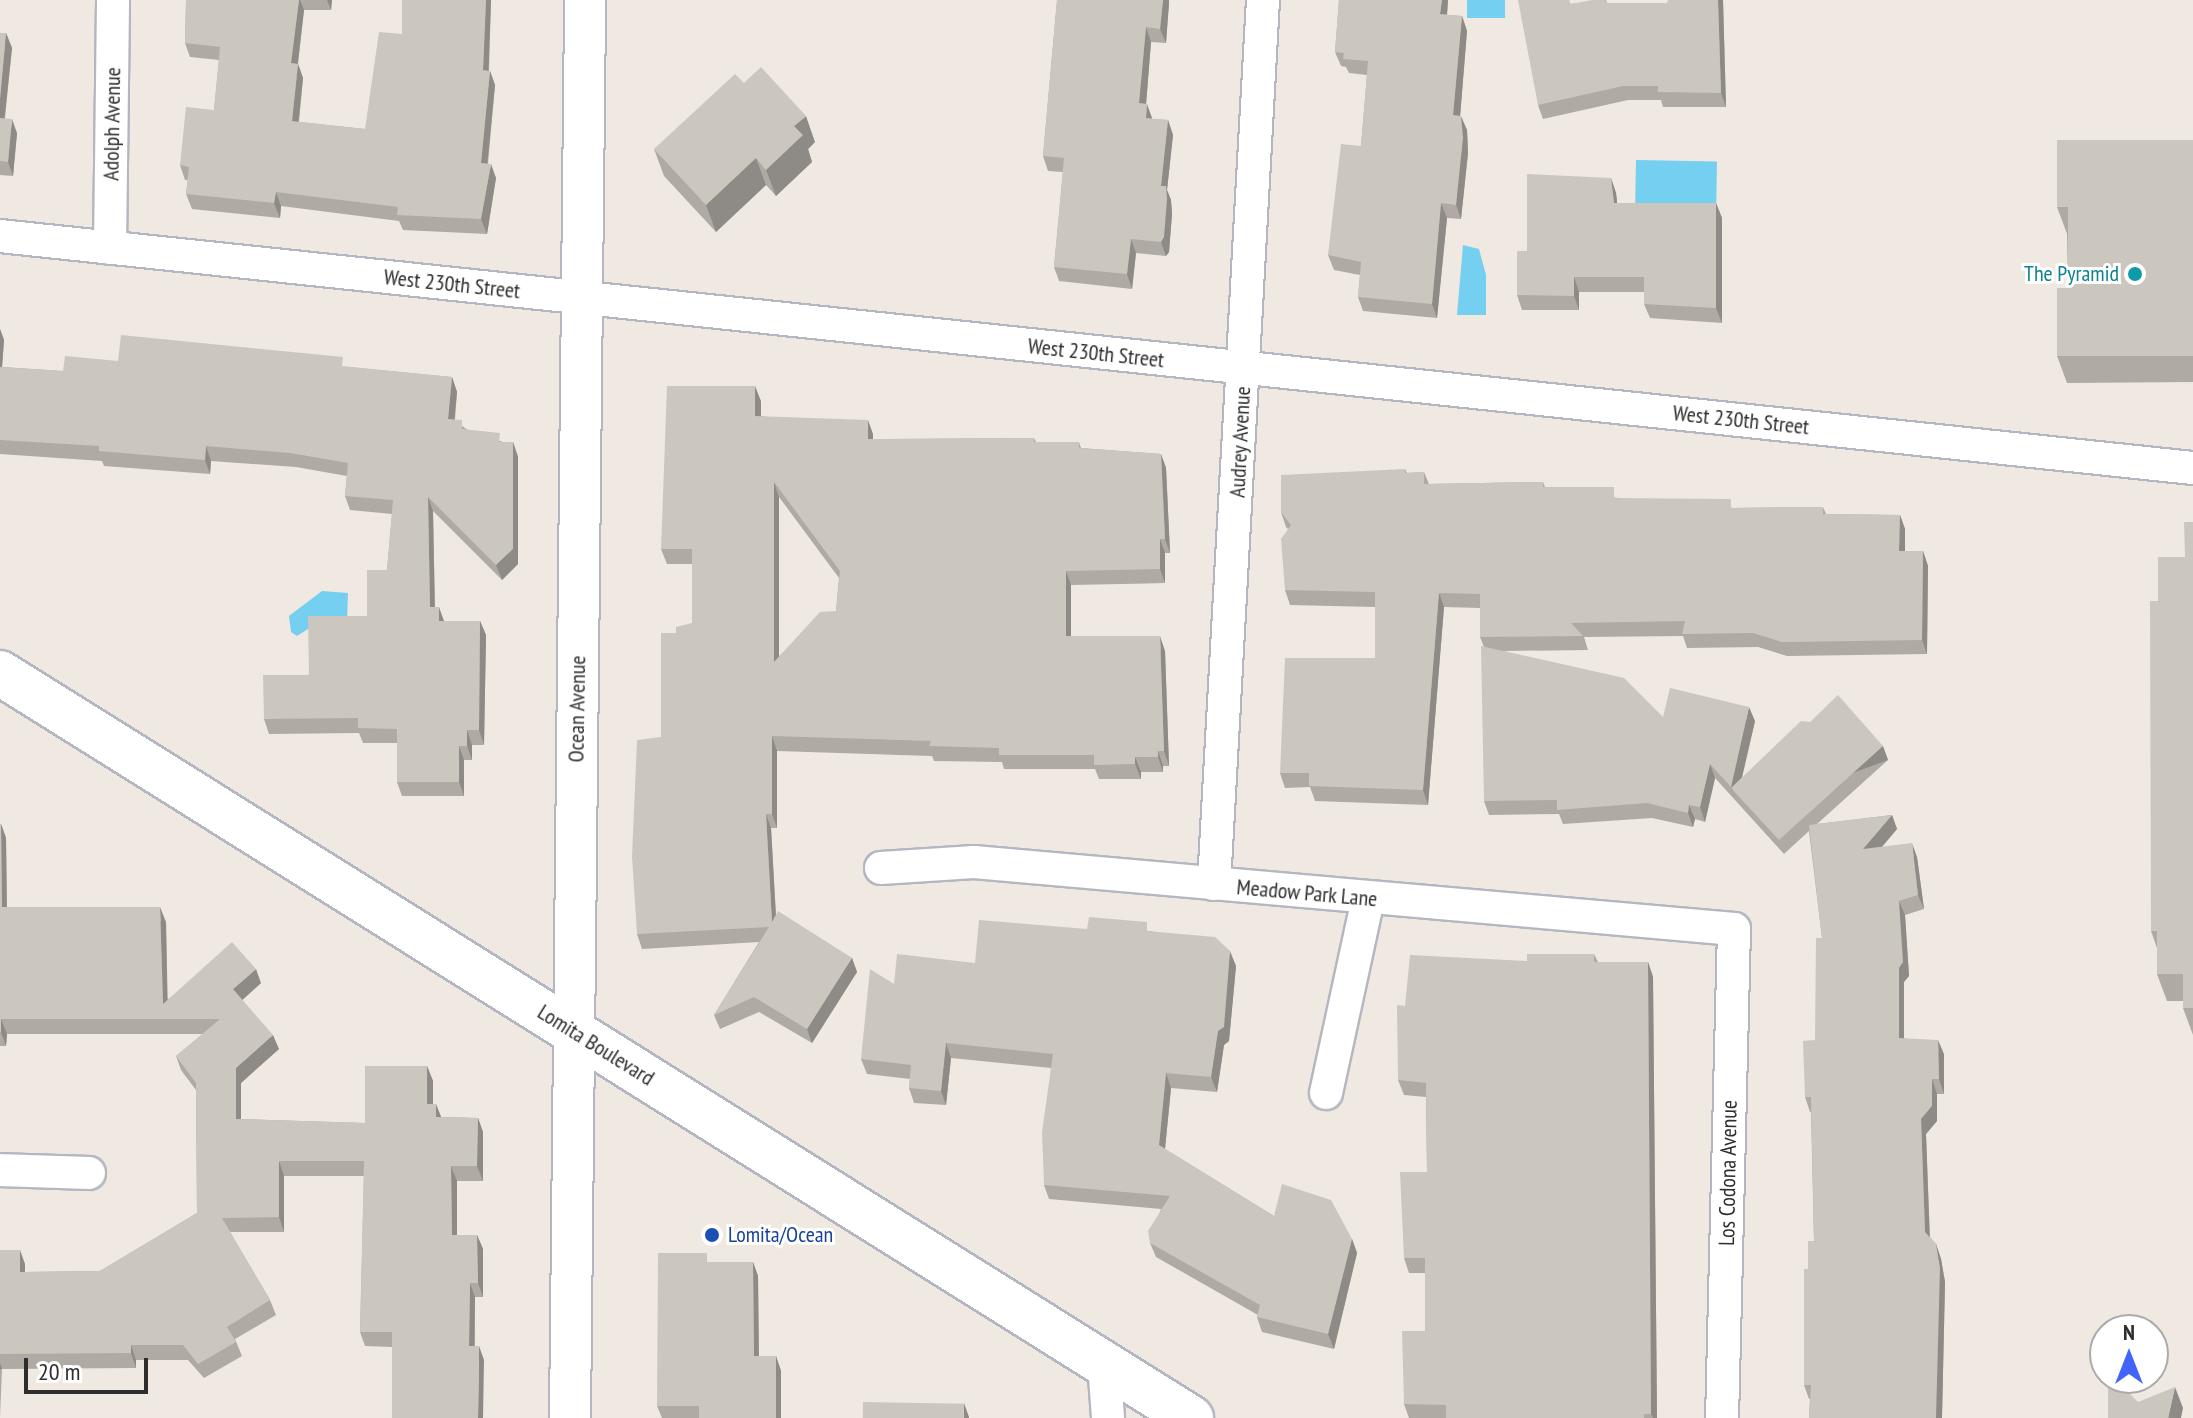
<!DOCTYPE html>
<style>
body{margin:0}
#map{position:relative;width:2193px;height:1418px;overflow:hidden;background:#efe9e1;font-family:"PT Sans Narrow",sans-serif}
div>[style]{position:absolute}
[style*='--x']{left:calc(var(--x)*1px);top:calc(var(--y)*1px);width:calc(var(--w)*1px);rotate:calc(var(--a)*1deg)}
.water>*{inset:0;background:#75cff0;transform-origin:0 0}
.roads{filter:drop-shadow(2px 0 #b4b7c1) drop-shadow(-2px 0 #b4b7c1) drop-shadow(0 2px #b4b7c1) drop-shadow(0 -2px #b4b7c1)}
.minor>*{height:32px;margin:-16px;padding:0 16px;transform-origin:16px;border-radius:16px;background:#fff}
.tertiary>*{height:40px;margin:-20px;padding:0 20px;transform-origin:20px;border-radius:20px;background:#fff}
.secondary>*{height:44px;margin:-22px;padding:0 22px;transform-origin:22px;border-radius:22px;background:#fff}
.wall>*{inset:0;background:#afaba4}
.shaded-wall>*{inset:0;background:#8e8b86;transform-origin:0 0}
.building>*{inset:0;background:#cbc7bf;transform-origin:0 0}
.dots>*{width:22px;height:22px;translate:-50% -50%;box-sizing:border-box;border:4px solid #fff;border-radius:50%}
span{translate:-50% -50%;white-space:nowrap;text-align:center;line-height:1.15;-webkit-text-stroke:6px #fff;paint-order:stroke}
.street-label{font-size:22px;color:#2e2e2e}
.culture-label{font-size:22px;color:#0d838f}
.right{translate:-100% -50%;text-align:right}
.transit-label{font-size:22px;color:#164399}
.left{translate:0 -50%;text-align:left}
.north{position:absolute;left:2089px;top:1314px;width:80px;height:80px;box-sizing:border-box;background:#fff;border:2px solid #ababab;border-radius:50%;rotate:0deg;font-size:22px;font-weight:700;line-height:32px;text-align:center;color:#2e2e2e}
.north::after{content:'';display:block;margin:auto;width:28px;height:36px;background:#4264fb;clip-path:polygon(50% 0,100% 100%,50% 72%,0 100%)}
.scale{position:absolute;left:24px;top:1358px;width:124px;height:36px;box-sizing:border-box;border:4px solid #2e2e2e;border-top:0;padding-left:10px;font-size:24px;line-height:28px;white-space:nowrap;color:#2e2e2e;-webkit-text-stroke:6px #fff;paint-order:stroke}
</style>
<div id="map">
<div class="water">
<div style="left:1467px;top:0;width:38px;height:18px"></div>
<div style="left:1636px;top:160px;width:81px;height:44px;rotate:1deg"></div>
<div style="clip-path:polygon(1463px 245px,1479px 249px,1486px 275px,1486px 315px,1457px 315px)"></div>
<div style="clip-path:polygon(322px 591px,348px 593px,347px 623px,311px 627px,297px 636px,291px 632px,289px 616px)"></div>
</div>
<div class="roads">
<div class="minor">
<div style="--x:0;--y:236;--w:2205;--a:6.04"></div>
<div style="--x:110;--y:248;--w:248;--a:-89.3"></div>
<div style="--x:881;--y:868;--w:93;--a:-3.7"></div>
<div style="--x:974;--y:862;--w:763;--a:5.04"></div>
<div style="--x:1734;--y:929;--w:489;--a:91.4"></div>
<div style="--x:1214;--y:884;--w:885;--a:-86.83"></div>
<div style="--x:1326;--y:1093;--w:198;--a:-77.8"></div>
<div style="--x:0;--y:1170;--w:89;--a:1.9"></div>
<div style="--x:1104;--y:1363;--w:55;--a:85.8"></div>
</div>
<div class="tertiary">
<div style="--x:570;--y:1418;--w:1418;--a:-89.39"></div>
</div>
<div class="secondary">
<div style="--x:0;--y:673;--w:1405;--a:32.03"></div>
</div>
</div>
<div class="wall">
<div style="clip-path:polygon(186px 0,332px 0,331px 10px,304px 10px,298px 64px,303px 78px,299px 122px,365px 129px,402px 34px,402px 0,491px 0,489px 71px,490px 71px,495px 85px,488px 164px,496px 178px,487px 234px,403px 230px,399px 221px,281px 206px,280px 218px,192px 209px,186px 194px,188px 180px,185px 180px,180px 165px,214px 110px,219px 60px,190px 57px,185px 43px)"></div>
<div style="clip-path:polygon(1057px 0,1169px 3px,1166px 43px,1151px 42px,1146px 104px,1152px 119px,1168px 120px,1173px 135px,1167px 190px,1171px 200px,1172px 214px,1169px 252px,1166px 256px,1136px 253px,1132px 289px,1059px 281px,1054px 267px,1063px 172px,1048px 171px,1043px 156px)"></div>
<div style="clip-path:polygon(1339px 0,1448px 0,1447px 15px,1462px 16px,1467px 31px,1460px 116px,1467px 130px,1468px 153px,1461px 219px,1447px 218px,1437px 318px,1363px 311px,1358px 297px,1360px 275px,1334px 270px,1328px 255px,1361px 146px,1367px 75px,1349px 73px,1346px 67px,1341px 66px,1335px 52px)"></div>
<div style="clip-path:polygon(1606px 0,1607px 3px,1667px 3px,1723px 0,1726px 107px,1663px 107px,1661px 100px,1628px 100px,1543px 119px,1538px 105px,1571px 4px)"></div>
<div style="clip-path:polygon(0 33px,6px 33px,12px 48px,5px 118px,17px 133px,13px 176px,0 175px)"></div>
<div style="clip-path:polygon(744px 83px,815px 142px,808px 149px,812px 162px,776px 196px,766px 185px,716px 232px,664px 176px,654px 149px)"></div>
<div style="clip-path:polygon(2193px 140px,2193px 382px,2067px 383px,2057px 356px,2068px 288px,2067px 234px,2057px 207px)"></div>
<div style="clip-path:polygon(1611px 178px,1616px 193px,1617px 203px,1716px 203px,1722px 218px,1722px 323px,1650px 318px,1644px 304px,1644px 292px,1579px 292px,1579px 310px,1522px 310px,1517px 295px,1527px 251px)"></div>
<div style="clip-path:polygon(0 329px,4px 340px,2px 367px,63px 371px,118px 361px,347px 367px,452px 377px,457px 392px,455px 420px,466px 429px,503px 442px,513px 442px,518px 457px,518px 564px,502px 580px,433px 511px,435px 607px,444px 621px,480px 621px,486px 635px,484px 745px,472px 745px,472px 760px,464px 760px,464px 796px,402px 796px,397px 782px,397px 743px,363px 743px,359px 733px,269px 734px,264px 719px,367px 616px,387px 570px,392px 514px,350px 510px,345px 496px,347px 476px,296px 467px,211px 461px,210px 474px,104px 466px,102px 461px,0 454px)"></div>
<div style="clip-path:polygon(evenodd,761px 401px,761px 416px,873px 434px,873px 439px,1034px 438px,1036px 442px,1079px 442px,1081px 448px,1161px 454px,1166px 468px,1170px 553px,1165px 553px,1165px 583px,1071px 585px,1071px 636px,1165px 651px,1169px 766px,1163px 766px,1163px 772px,1141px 772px,1141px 779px,1099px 779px,1095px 769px,1004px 769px,1002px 762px,934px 761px,932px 756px,777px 751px,777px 828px,771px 828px,776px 915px,852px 958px,857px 972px,812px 1043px,759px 1012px,720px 1029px,714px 1015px,759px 942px,642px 949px,637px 934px,661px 737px,676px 633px,692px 623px,692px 564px,667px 564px,661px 549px,761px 401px,779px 497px,839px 578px,836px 611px,779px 656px,779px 497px)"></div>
<div style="clip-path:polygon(1405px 469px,1407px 473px,1424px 472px,1429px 484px,1543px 482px,1545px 487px,1618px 498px,1734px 508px,1823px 507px,1826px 514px,1900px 515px,1905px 529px,1905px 551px,1923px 551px,1928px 566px,1927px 654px,1787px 656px,1758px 647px,1687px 648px,1683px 636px,1584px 637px,1588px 650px,1504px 651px,1663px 717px,1755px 721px,1742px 778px,1888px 760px,1817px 824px,1892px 815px,1897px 829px,1882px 847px,1917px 857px,1924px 909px,1905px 915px,1909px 976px,1904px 982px,1904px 1038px,1944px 1054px,1944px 1094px,1937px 1094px,1937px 1121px,1926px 1134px,1930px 1237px,1936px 1244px,1941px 1259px,1945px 1282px,1942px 1418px,1809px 1418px,1810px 1399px,1809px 1399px,1804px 1385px,1808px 1269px,1814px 1241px,1811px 1112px,1810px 1112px,1805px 1097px,1815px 1040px,1822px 938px,1809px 831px,1784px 854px,1715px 778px,1705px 822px,1695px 819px,1693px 827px,1652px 818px,1563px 824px,1559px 814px,1489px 815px,1484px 801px,1484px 647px,1480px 637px,1480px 608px,1444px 607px,1428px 805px,1315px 801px,1310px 787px,1285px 788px,1280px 773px,1375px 658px,1375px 607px,1290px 605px,1285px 590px,1288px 529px,1286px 527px,1281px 512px)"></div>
<div style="clip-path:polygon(2193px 522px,2193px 1035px,2183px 1008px,2183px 1001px,2167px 1001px,2157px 974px,2157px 948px,2151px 931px,2185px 557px)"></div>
<div style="clip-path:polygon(0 824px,1px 824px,6px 838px,7px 907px,166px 922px,167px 999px,261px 983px,242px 1000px,279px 1049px,241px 1083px,241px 1119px,365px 1123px,427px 1066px,433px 1081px,433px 1104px,441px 1117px,478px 1118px,483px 1132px,483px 1181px,457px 1181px,457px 1235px,477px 1235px,483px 1249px,483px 1297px,475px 1297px,475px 1346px,484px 1360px,392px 1347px,365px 1346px,360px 1332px,364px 1176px,284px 1176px,284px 1232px,230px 1232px,270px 1300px,276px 1315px,235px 1339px,242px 1356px,204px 1378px,188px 1360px,136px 1360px,136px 1368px,2px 1369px,0 1418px,0 1250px,25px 1264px,25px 1272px,100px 1271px,197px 1213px,196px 1090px,181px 1070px,176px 1056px,203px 1034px,7px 1034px,6px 1046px,0 1046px)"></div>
<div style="clip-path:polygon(1087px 929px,1151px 931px,1236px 966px,1229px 1041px,1224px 1045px,1217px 1092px,1171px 1088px,1165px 1149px,1274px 1216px,1352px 1239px,1357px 1253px,1334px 1349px,1262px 1332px,1257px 1317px,1258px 1315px,1156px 1257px,1150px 1243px,1161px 1209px,1049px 1199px,1044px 1185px,1051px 1068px,951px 1058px,946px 1105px,914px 1103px,909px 1088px,910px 1079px,867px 1074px,861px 1059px,894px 984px,975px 963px)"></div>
<div style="clip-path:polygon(1594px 954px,1598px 962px,1648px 962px,1653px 977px,1657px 1418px,1409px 1418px,1404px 1404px,1425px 1331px,1425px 1273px,1409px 1273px,1404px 1258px,1427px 1172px,1426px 1097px,1404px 1095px,1398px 1080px,1405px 1006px,1527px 961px)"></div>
<div style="clip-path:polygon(710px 1262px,753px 1262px,758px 1276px,759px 1356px,776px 1356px,781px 1371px,781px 1418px,662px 1418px,657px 1406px)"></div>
</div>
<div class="shaded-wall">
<div style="clip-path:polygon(299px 0,300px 0,304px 10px,296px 78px,291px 63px)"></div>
<div style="clip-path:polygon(327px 0,332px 0,331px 10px)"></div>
<div style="clip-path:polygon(486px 0,491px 0,488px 84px,483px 70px)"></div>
<div style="clip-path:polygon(1163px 0,1169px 0,1169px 3px,1166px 43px,1160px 29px)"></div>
<div style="clip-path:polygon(1442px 0,1448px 0,1446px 28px,1440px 14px)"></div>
<div style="clip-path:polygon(1718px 0,1723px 0,1726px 107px,1721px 93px)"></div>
<div style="clip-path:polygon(1462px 16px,1467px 31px,1459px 130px,1453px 115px)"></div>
<div style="clip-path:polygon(1146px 27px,1151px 42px,1145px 118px,1139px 103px)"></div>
<div style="clip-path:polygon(6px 33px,12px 48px,3px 132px,0 123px,0 99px)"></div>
<div style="clip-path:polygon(298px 64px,303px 78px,297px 136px,292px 121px)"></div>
<div style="clip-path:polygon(490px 71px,495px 85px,486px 177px,481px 163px)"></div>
<div style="clip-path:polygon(1147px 104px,1152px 118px,1151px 133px,1146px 118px)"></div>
<div style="clip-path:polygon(806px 116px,815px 142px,808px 149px,812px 162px,776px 196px,766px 170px,794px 126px)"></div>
<div style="clip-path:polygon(1461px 116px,1467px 130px,1468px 153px,1461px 219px,1456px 205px)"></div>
<div style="clip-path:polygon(12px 119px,17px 133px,13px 176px,8px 162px)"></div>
<div style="clip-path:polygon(1168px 120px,1173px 135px,1167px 190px,1171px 200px,1172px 214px,1169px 252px,1166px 256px,1161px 242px,1161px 186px)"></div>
<div style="clip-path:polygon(756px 158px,766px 185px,716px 232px,706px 205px)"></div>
<div style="clip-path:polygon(491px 164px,496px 178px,487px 234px,481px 219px)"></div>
<div style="clip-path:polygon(1611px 178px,1616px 193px,1619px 218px,1614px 203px)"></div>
<div style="clip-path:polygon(276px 192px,281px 206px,280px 218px,274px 203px)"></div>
<div style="clip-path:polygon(1441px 203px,1447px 218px,1437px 318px,1432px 304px)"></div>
<div style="clip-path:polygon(1716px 203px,1722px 218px,1722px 323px,1716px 308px)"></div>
<div style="clip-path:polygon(1131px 239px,1136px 253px,1132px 289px,1127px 274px)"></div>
<div style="clip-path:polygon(1574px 277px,1579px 292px,1579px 310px,1574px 296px)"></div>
<div style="clip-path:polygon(0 329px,4px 340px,1px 381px,0 380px)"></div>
<div style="clip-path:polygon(452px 377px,457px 392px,453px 433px,448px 419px)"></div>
<div style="clip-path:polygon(755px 386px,761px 401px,761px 431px,755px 416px)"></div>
<div style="clip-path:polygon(868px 420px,873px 434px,873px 453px,868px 439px)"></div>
<div style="clip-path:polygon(513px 442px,518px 457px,518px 564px,502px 580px,496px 565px)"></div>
<div style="clip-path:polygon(206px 446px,211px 461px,210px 474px,205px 460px)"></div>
<div style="clip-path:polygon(1161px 454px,1166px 468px,1170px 553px,1165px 539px)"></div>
<div style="clip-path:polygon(774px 482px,779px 497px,779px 676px,774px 662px)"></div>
<div style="clip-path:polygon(428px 497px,433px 511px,435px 621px,430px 607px)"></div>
<div style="clip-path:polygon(1900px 515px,1905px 529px,1905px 565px,1899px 551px)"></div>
<div style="clip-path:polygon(1160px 539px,1165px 553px,1165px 583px,1160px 569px)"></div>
<div style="clip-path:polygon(1923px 551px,1928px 566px,1927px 654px,1922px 640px)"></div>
<div style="clip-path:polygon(1066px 571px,1071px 585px,1071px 651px,1066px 636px)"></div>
<div style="clip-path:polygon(1439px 593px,1444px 607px,1428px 805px,1423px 790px)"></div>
<div style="clip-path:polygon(439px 607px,444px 621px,439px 621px)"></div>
<div style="clip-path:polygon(480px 621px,486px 635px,484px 745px,479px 730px)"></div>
<div style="clip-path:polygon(1160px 636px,1165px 651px,1169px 766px,1164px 751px)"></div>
<div style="clip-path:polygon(1749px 707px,1755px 721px,1738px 794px,1731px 788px,1736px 801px,1731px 787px)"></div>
<div style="clip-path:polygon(467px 730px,472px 745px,472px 760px,467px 746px)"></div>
<div style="clip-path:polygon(772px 736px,777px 751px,777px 828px,772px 814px)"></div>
<div style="clip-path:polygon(459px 746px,464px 760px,464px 796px,459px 782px)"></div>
<div style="left:1883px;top:746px;width:15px;height:140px;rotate:70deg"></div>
<div style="clip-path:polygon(1158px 751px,1163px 766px,1163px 772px,1158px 757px)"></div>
<div style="clip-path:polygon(1135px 757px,1141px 772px,1141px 779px,1135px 764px)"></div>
<div style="clip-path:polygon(1710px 764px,1715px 778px,1705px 822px,1700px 807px)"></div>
<div style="clip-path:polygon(1689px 805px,1695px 819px,1693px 827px,1688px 813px)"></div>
<div style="clip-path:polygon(766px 814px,771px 828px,777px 936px,772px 922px)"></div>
<div style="clip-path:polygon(1892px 815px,1897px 829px,1868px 863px,1863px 849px)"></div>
<div style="clip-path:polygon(1px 824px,6px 838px,7px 922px,2px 907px)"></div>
<div style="clip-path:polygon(1912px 843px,1917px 857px,1924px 909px,1918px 895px)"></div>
<div style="clip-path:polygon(1899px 901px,1905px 915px,1909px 976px,1904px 982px,1904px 1052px,1899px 1038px)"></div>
<div style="clip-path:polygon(160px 907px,166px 922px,168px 1018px,163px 1004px)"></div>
<div style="clip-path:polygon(1230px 951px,1236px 966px,1229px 1041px,1224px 1045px,1217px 1092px,1211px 1077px)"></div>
<div style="clip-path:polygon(852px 958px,857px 972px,812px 1043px,807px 1029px)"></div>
<div style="clip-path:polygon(1648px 962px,1653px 977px,1657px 1418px,1653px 1418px,1651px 1414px)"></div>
<div style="clip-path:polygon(256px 969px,261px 983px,238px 1004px,233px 989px)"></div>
<div style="clip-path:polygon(1px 1019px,7px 1034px,6px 1046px,1px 1032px)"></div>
<div style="clip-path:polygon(273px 1035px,279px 1049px,241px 1083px,241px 1133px,236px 1119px,236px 1068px)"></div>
<div style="clip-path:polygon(1938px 1040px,1944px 1054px,1944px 1094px,1939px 1079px)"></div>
<div style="clip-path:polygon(946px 1043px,951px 1058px,946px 1105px,941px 1091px)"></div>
<div style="clip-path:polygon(427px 1066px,433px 1081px,433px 1119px,427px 1104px)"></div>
<div style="clip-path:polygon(1166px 1073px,1171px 1088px,1164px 1159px,1159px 1145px)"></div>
<div style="clip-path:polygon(1932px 1079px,1937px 1094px,1937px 1121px,1926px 1134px,1930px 1247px,1925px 1232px,1921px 1119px)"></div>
<div style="clip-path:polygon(436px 1104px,442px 1119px,436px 1117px)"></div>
<div style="clip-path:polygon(478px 1118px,483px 1132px,483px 1181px,477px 1166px)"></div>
<div style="clip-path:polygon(279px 1161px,284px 1176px,284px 1232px,279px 1217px)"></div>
<div style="clip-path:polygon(451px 1166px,457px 1181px,457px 1250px,452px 1235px)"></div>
<div style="clip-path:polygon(477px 1235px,483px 1249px,483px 1297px,478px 1283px)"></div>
<div style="clip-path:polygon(1352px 1239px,1357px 1253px,1334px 1349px,1328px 1334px)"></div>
<div style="clip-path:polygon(1936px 1244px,1941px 1259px,1945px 1282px,1942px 1418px,1936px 1418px)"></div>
<div style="clip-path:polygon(20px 1250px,25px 1264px,25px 1287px,20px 1272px)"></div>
<div style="clip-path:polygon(753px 1262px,758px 1276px,759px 1371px,754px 1356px)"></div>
<div style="clip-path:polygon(470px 1283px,475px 1297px,474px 1360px,469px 1346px)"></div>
<div style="clip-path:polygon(131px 1345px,136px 1360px,136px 1368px,131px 1353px)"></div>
<div style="clip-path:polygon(479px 1346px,484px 1360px,483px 1418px,478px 1418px)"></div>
<div style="clip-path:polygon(776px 1356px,781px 1371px,781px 1418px,776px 1418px)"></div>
<div style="left:0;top:1363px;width:6px;height:55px;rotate:72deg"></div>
<div style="clip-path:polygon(2175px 1387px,2183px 1408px,2181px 1418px,2168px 1418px)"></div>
<div style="clip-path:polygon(964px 1403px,969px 1417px,969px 1418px,964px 1418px)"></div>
</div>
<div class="building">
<div style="clip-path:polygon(186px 0,299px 0,291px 63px,298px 64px,292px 121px,365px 129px,379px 32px,402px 34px,402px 0,486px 0,483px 70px,490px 71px,481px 163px,491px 164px,481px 219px,397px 215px,398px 207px,276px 192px,274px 203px,186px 194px,189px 167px,180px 165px,186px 107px,214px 110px,220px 47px,185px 43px)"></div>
<div style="clip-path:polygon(1057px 0,1163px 0,1160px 29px,1146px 27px,1139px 103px,1147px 104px,1146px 118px,1168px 120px,1161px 186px,1166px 186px,1167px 199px,1164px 237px,1161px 242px,1131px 239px,1127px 274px,1054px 267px,1064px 158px,1043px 156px)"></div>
<div style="clip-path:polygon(1339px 0,1442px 0,1440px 14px,1462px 16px,1453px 115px,1461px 116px,1463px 138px,1456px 205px,1441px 203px,1432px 304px,1358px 297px,1361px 262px,1328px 255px,1341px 144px,1361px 146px,1368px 61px,1343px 59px,1344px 53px,1335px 52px)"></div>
<div style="clip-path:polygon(1518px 0,1569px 0,1571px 4px,1592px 0,1605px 0,1606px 3px,1667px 3px,1668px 0,1718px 0,1721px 93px,1658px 92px,1658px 86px,1623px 86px,1538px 105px)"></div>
<div style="clip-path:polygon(0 33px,6px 33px,0 99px)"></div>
<div style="clip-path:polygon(761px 67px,806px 116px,794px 126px,803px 135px,766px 170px,756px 158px,706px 205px,654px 149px,735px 74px,744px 83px)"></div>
<div style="clip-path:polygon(0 118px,12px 119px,8px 162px,0 161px)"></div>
<div style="clip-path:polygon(2057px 140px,2193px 140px,2193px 356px,2057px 356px,2057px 288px,2068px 288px,2068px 207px,2057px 207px)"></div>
<div style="clip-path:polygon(1527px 174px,1611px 178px,1614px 203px,1716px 203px,1716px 308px,1644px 304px,1644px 277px,1574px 277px,1574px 296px,1517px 295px,1517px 251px,1527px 251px)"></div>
<div style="clip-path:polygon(121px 335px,343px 357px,342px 366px,452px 377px,448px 419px,462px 420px,462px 429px,500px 433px,499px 442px,513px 442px,513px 549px,496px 565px,428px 497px,430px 607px,439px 607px,439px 621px,480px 621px,479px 730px,467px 730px,467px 746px,459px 746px,459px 782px,397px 782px,397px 729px,358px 728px,358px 718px,264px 719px,263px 675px,309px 675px,308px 616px,367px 616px,367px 570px,387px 570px,393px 500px,345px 496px,348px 463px,290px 453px,206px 446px,205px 460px,99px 451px,99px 446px,0 440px,0 367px,63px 371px,65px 356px,118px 361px)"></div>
<div style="clip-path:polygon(evenodd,667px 386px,755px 386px,755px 416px,868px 420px,868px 439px,1034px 438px,1034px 442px,1079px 442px,1079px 448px,1161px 454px,1165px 539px,1160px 539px,1160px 569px,1066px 571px,1066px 636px,1160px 636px,1164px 751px,1158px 751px,1158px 757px,1135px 757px,1135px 764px,1094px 765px,1094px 755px,999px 755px,999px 748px,929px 746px,931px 741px,772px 736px,772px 814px,766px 814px,772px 922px,778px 911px,852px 958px,807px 1029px,754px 997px,714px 1015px,769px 927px,637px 934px,632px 856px,637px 740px,661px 737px,661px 633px,676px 633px,676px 627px,692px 623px,692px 549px,661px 549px,667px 386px,774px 482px,840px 571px,836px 611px,820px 612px,774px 662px,774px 482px)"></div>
<div style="clip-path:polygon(1405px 469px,1405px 473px,1424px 472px,1424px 484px,1543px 482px,1543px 487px,1614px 487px,1614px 498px,1731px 499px,1731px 508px,1823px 507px,1823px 514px,1900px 515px,1899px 551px,1923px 551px,1922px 640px,1782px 642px,1753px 633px,1682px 634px,1685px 621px,1571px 623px,1583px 636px,1480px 637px,1480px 594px,1439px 593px,1423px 790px,1309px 786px,1309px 773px,1280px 773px,1285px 658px,1375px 658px,1375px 592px,1285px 590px,1281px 539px,1291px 525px,1281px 512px,1281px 475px)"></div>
<div style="clip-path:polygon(2184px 522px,2193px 522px,2193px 1008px,2183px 1008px,2183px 974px,2157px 974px,2157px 931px,2151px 931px,2150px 601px,2158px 601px,2158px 557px,2185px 557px)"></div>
<div style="clip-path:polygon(1481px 646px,1624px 678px,1663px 717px,1670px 688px,1749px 707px,1731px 787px,1710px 764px,1700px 807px,1689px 805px,1688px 813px,1647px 803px,1557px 810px,1557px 800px,1484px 801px)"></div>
<div style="clip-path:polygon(1838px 695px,1883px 746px,1779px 840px,1731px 788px,1801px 721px,1810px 722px)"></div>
<div style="clip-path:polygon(1892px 815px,1863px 849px,1912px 843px,1918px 895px,1899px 901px,1903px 962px,1899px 968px,1899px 1038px,1938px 1040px,1939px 1079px,1932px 1079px,1932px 1106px,1921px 1119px,1925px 1232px,1936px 1244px,1940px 1268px,1936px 1418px,1809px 1418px,1811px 1385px,1804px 1385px,1804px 1269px,1808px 1269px,1808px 1241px,1814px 1241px,1811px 1097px,1805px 1097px,1803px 1041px,1815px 1040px,1816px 938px,1822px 938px,1809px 825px)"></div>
<div style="clip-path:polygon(0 824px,1px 824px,2px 907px,160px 907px,163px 1004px,232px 942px,256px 969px,233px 989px,273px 1035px,236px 1068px,236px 1119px,365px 1123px,365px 1066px,427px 1066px,427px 1104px,436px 1104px,436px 1117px,478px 1118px,477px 1166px,451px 1166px,452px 1235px,477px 1235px,478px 1283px,470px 1283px,469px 1346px,479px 1346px,478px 1418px,392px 1418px,392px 1332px,360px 1332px,364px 1161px,279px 1161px,279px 1217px,222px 1218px,270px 1300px,227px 1327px,236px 1342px,198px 1364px,183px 1345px,131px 1345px,131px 1353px,0 1354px,0 1250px,20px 1250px,20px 1272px,100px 1271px,197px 1213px,196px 1083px,176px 1056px,220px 1019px,1px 1019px,1px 1032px,0 1032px)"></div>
<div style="clip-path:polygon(1089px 917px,1147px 922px,1147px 931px,1215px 937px,1230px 951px,1224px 1027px,1218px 1031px,1211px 1077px,1166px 1073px,1159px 1145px,1274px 1216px,1282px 1184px,1331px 1200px,1352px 1239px,1328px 1334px,1257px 1317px,1260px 1305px,1150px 1243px,1148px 1231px,1170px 1196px,1044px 1185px,1042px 1132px,1053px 1054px,946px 1043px,941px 1091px,909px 1088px,911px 1065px,861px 1059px,870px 969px,894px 984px,897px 954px,975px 963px,979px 920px,1087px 929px)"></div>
<div style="clip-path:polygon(1527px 954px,1594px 954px,1594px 962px,1648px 962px,1651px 1414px,1644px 1414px,1644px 1418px,1446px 1418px,1446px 1405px,1404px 1404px,1402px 1331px,1425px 1331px,1425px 1258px,1404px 1258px,1400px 1172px,1427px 1172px,1426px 1083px,1398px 1080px,1397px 1005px,1405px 1006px,1410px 955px,1527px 961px)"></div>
<div style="clip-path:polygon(658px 1253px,707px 1253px,707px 1262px,753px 1262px,754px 1356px,776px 1356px,776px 1418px,699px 1418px,699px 1406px,657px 1406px)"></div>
<div style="clip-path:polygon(2108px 1378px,2114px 1378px,2138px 1402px,2175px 1387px,2168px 1418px,2108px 1418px)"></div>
<div style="left:863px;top:1402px;width:101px;height:16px;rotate:1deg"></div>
</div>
<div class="dots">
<div style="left:2135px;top:274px;background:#0f9aa8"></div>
<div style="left:712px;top:1235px;background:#1a4fb4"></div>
</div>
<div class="street-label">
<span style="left:112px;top:124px;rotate:-89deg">Adolph Avenue</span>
<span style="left:452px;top:284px;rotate:6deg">West 230th Street</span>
<span style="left:1096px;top:353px;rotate:6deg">West 230th Street</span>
<span style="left:1741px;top:420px;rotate:6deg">West 230th Street</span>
<span style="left:1240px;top:442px;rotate:-87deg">Audrey Avenue</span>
<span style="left:577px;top:709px;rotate:-89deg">Ocean Avenue</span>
<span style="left:1307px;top:893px;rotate:5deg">Meadow Park Lane</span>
<span style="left:596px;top:1045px;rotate:32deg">Lomita Boulevard</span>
<span style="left:1728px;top:1173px;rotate:-89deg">Los Codona Avenue</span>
</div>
<div class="culture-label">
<span class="right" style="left:2119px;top:274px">The Pyramid</span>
</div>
<div class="transit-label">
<span class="left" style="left:728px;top:1235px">Lomita/Ocean</span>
</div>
<div class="north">N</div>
<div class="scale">20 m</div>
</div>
